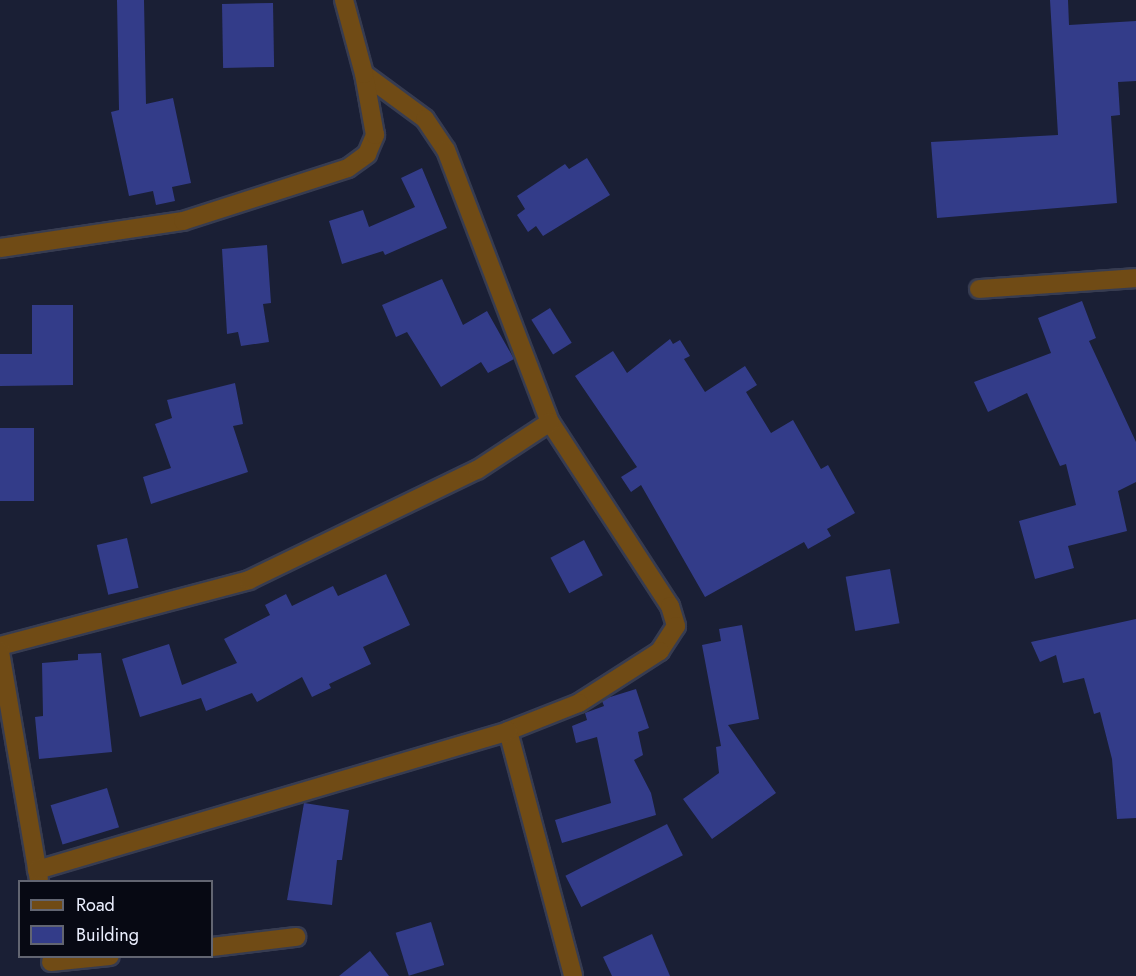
<!DOCTYPE html>
<style>
body{margin:0}
#map{position:relative;width:1136px;height:976px;overflow:hidden;background:#1a1f35;font-family:Jost,sans-serif}
div>[style]{position:absolute}
[style*='--x']{left:calc(var(--x)*1px);top:calc(var(--y)*1px);width:calc(var(--w)*1px);rotate:calc(var(--a)*1deg)}
.building>*{inset:0;background:#333c89;transform-origin:0 0}
.roads{filter:drop-shadow(2px 0 #373c51) drop-shadow(-2px 0 #373c51) drop-shadow(0 2px #373c51) drop-shadow(0 -2px #373c51)}
.minor>*{height:18px;margin:-9px;padding:0 9px;transform-origin:9px;border-radius:9px;background:#704b15}
span{translate:-50% -50%;white-space:nowrap;text-align:center;line-height:1.15;-webkit-text-stroke:4.5px #070913;paint-order:stroke}
.legend{position:absolute;left:18px;top:880px;width:195px;height:78px;box-sizing:border-box;background:#070913;border:2px solid #626571;margin:0;padding:8px 10px;list-style:none;font-size:18px;color:#ebeffe}
.legend li{display:flex;align-items:center;gap:12px;height:30px}
.legend b{width:30px;border:2px solid #626571}
</style>
<div id="map">
<div class="building">
<div style="clip-path:polygon(117px 0,144px 0,146px 104px,173px 98px,191px 183px,172px 187px,175px 201px,156px 205px,153px 191px,129px 196px,111px 112px,119px 110px)"></div>
<div style="clip-path:polygon(1050px 0,1068px 0,1069px 25px,1136px 21px,1136px 81px,1118px 82px,1120px 115px,1111px 116px,1117px 203px,937px 218px,931px 142px,1058px 135px)"></div>
<div style="left:273px;top:3px;width:64px;height:51px;rotate:89deg"></div>
<div style="clip-path:polygon(587px 158px,610px 195px,543px 236px,536px 226px,528px 232px,517px 215px,525px 209px,517px 196px,565px 164px,569px 169px)"></div>
<div style="clip-path:polygon(422px 168px,447px 228px,385px 255px,383px 251px,342px 264px,329px 221px,363px 210px,369px 227px,415px 207px,401px 178px)"></div>
<div style="clip-path:polygon(267px 245px,271px 303px,263px 304px,269px 342px,241px 346px,238px 332px,227px 334px,222px 249px)"></div>
<div style="clip-path:polygon(442px 279px,463px 325px,487px 311px,514px 359px,488px 373px,481px 362px,441px 387px,407px 332px,396px 337px,382px 305px)"></div>
<div style="clip-path:polygon(1082px 301px,1096px 338px,1089px 341px,1136px 442px,1136px 482px,1118px 491px,1127px 531px,1068px 546px,1074px 568px,1035px 579px,1019px 521px,1076px 505px,1066px 464px,1060px 466px,1027px 393px,988px 412px,974px 382px,1051px 353px,1038px 318px)"></div>
<div style="clip-path:polygon(32px 305px,73px 305px,73px 385px,0 386px,0 354px,32px 354px)"></div>
<div style="left:550px;top:308px;width:41px;height:22px;rotate:58deg"></div>
<div style="clip-path:polygon(670px 339px,673px 344px,680px 340px,690px 356px,684px 359px,705px 392px,745px 366px,757px 385px,746px 392px,771px 433px,793px 420px,821px 469px,828px 465px,855px 513px,827px 529px,831px 536px,808px 549px,804px 542px,705px 597px,641px 485px,631px 492px,621px 477px,637px 467px,575px 376px,613px 351px,627px 373px)"></div>
<div style="clip-path:polygon(235px 383px,243px 424px,233px 426px,248px 472px,151px 504px,143px 477px,171px 468px,155px 424px,172px 418px,167px 400px)"></div>
<div style="left:0;top:428px;width:34px;height:73px"></div>
<div style="left:127px;top:538px;width:51px;height:31px;rotate:77deg"></div>
<div style="left:584px;top:540px;width:40px;height:38px;rotate:62deg"></div>
<div style="left:890px;top:569px;width:55px;height:45px;rotate:80deg"></div>
<div style="clip-path:polygon(386px 574px,410px 625px,363px 647px,371px 664px,329px 684px,331px 688px,312px 697px,302px 677px,257px 702px,252px 693px,206px 711px,201px 698px,140px 717px,122px 659px,169px 644px,182px 685px,237px 663px,224px 639px,270px 615px,265px 605px,286px 594px,292px 606px,333px 586px,338px 596px)"></div>
<div style="clip-path:polygon(1136px 619px,1136px 818px,1117px 819px,1112px 759px,1100px 712px,1094px 714px,1084px 678px,1063px 683px,1056px 655px,1040px 662px,1031px 642px)"></div>
<div style="clip-path:polygon(742px 625px,759px 719px,728px 725px,776px 793px,712px 839px,683px 799px,719px 773px,716px 747px,721px 746px,702px 645px,721px 641px,719px 629px)"></div>
<div style="clip-path:polygon(101px 653px,112px 752px,39px 759px,35px 717px,43px 716px,42px 663px,78px 660px,78px 654px)"></div>
<div style="clip-path:polygon(636px 689px,649px 728px,638px 732px,643px 755px,634px 760px,651px 793px,656px 815px,562px 843px,555px 820px,611px 803px,597px 737px,576px 743px,572px 726px,587px 720px,585px 713px,604px 706px,602px 701px,607px 698px)"></div>
<div style="left:107px;top:788px;width:41px;height:59px;rotate:73deg"></div>
<div style="clip-path:polygon(304px 803px,349px 810px,342px 860px,337px 860px,332px 905px,287px 900px)"></div>
<div style="left:667px;top:824px;width:35px;height:114px;rotate:63deg"></div>
<div style="left:431px;top:922px;width:45px;height:37px;rotate:73deg"></div>
<div style="clip-path:polygon(652px 934px,670px 976px,612px 976px,603px 957px)"></div>
<div style="clip-path:polygon(370px 951px,389px 976px,339px 976px)"></div>
</div>
<div class="roads">
<div class="minor">
<div style="--x:364;--y:74;--w:76;--a:36.4"></div>
<div style="--x:425;--y:119;--w:37;--a:56"></div>
<div style="--x:446;--y:150;--w:291;--a:69.1"></div>
<div style="--x:550;--y:422;--w:220;--a:56.9"></div>
<div style="--x:670;--y:606;--w:21;--a:73"></div>
<div style="--x:676;--y:626;--w:30;--a:123"></div>
<div style="--x:660;--y:651;--w:96;--a:147.3"></div>
<div style="--x:579;--y:703;--w:76;--a:158.5"></div>
<div style="--x:508;--y:731;--w:253;--a:75.1"></div>
<div style="--x:0;--y:248;--w:185;--a:-8.4"></div>
<div style="--x:183;--y:221;--w:173;--a:-17.8"></div>
<div style="--x:348;--y:168;--w:24;--a:-36"></div>
<div style="--x:367;--y:154;--w:21;--a:-67"></div>
<div style="--x:375;--y:135;--w:62;--a:-100.2"></div>
<div style="--x:364;--y:74;--w:77;--a:-105.1"></div>
<div style="--x:979;--y:289;--w:157;--a:-4"></div>
<div style="--x:0;--y:646;--w:258;--a:-14.8"></div>
<div style="--x:249;--y:580;--w:253;--a:-25.8"></div>
<div style="--x:477;--y:470;--w:87;--a:-33.3"></div>
<div style="--x:0;--y:652;--w:231;--a:80.3"></div>
<div style="--x:37;--y:870;--w:491;--a:-16.4"></div>
<div style="--x:212;--y:947;--w:85;--a:-6.8"></div>
<div style="--x:51;--y:962;--w:59;--a:-5.8"></div>
</div>
</div>
<ul class="legend">
<li><b style="height:8px;background:#704b15"></b>Road</li>
<li><b style="height:16px;background:#333c89"></b>Building</li>
</ul>
</div>
